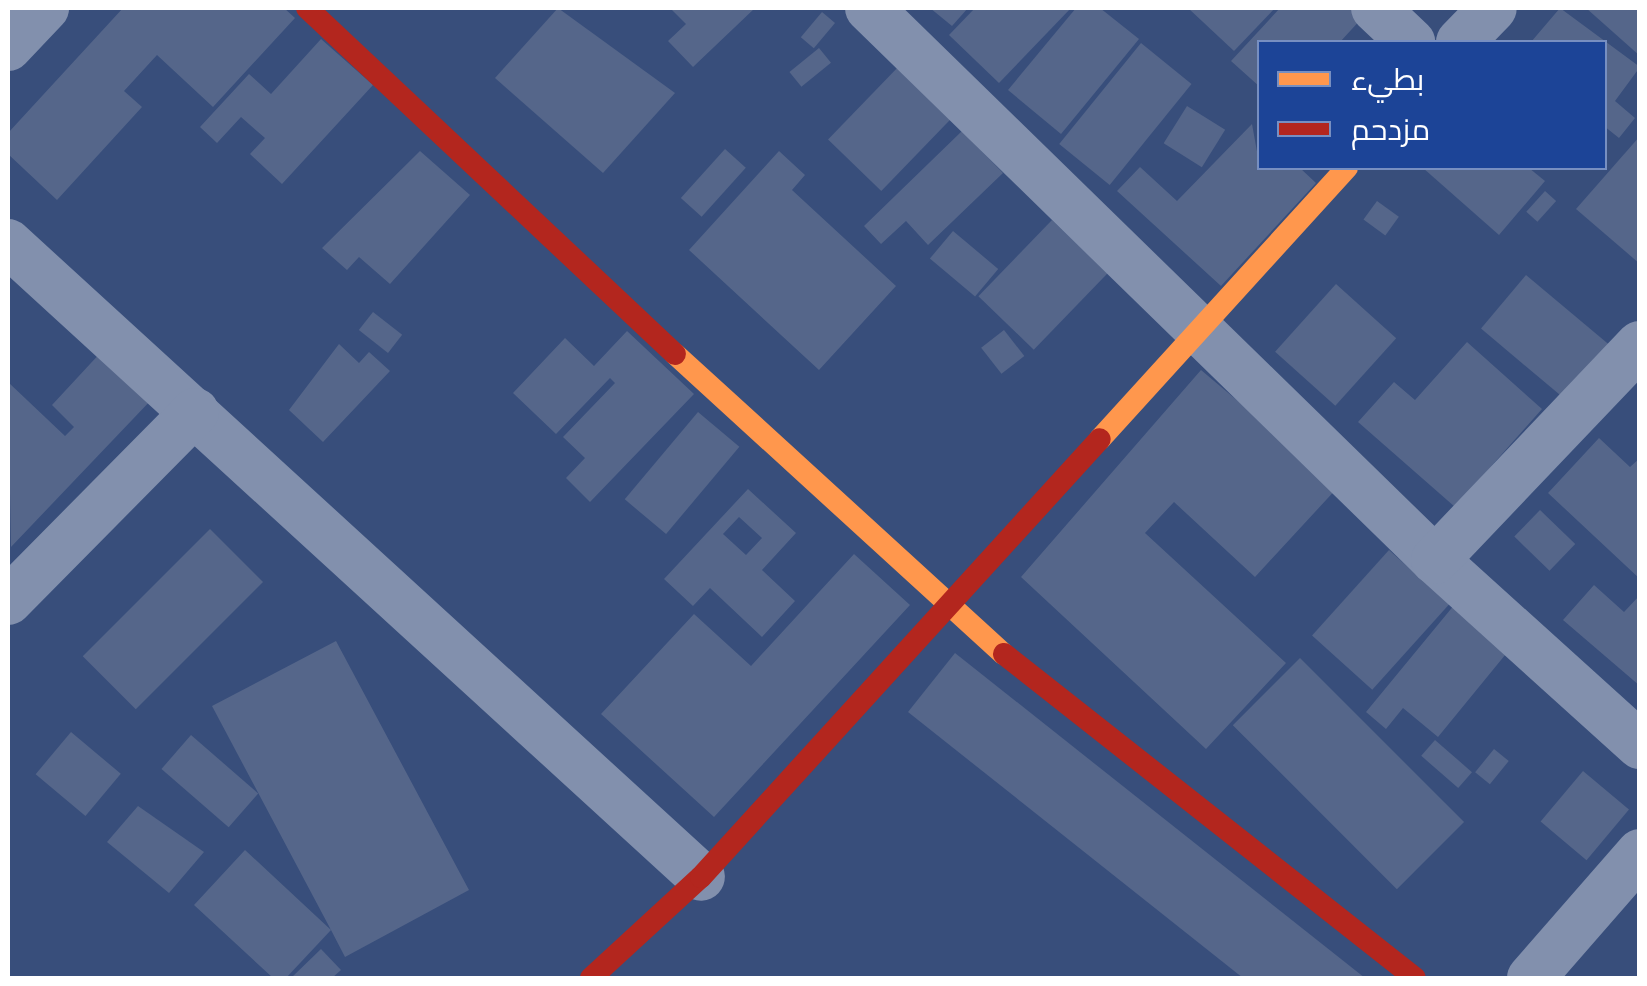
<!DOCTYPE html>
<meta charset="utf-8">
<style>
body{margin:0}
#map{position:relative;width:1647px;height:986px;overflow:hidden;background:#384e7b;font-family:"PT Sans Narrow",Cairo,sans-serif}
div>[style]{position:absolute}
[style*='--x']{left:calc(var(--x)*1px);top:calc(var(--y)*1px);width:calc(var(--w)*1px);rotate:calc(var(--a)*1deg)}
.building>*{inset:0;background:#55668a;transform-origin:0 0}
.street>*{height:48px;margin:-24px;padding:0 24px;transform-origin:24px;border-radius:24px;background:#8290ad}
.slow>*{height:22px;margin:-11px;padding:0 11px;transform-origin:11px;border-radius:11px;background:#ff974d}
.jam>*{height:22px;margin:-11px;padding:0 11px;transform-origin:11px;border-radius:11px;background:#b3261e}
span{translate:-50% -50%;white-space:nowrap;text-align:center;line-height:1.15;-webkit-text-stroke:8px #1c4497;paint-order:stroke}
.frame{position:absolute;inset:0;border:10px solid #fff;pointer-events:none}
.legend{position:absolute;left:1257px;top:40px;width:350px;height:130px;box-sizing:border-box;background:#1c4497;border:2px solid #778fc1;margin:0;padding:12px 18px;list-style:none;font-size:30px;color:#fff}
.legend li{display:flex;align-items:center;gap:20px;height:50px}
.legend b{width:50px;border:2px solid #778fc1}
</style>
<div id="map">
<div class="building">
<div style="clip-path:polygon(123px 8px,284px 8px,295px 18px,213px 107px,157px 55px,124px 91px,142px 107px,57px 200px,8px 154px,8px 133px)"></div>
<div style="clip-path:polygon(558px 8px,675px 93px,603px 173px,495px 78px)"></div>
<div style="clip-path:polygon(670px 8px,755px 8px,693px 67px,668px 41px,686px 24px)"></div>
<div style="clip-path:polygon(930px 8px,968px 8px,952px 26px)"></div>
<div style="clip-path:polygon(975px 8px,1071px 8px,999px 83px,949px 35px)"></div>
<div style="clip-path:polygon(1076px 8px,1100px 8px,1139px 39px,1061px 134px,1008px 90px)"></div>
<div style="clip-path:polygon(1188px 8px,1275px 8px,1234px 51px)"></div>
<div style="clip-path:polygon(1280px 8px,1353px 8px,1363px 17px,1340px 42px,1260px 42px,1260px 87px,1231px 61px)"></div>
<div style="clip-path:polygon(1560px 8px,1640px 67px,1615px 101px,1635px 118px,1619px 138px,1604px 126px,1604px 42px,1531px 42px)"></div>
<div style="clip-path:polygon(1586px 8px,1640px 8px,1640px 56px)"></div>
<div style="left:822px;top:12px;width:17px;height:33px;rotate:40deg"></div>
<div style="clip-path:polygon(321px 39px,373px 85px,282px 184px,250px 154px,265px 138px,241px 117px,217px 143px,200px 127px,249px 74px,271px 94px)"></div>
<div style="left:1141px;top:43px;width:65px;height:130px;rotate:39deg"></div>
<div style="left:819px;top:48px;width:19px;height:38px;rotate:51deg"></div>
<div style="left:901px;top:64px;width:74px;height:105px;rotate:44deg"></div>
<div style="left:1187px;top:106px;width:45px;height:44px;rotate:32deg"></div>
<div style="clip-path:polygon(1252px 124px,1260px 168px,1300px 168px,1316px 183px,1221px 286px,1117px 191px,1140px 167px,1177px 201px)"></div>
<div style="clip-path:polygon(962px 131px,1003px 173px,928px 245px,906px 221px,881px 244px,864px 226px)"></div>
<div style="clip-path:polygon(1640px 136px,1640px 264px,1576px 209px)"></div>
<div style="left:725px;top:149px;width:28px;height:66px;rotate:42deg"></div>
<div style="clip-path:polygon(420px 151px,470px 195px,390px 284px,359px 257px,347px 270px,322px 248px)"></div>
<div style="clip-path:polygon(779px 151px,805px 175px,792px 190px,896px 286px,819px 370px,689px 250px)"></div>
<div style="clip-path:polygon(1423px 168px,1529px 168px,1545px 181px,1499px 235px)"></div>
<div style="left:1545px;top:191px;width:15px;height:28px;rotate:42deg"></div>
<div style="left:1377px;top:201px;width:27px;height:23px;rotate:36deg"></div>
<div style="left:1052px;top:220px;width:77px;height:106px;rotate:44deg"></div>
<div style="left:953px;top:231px;width:59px;height:36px;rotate:40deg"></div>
<div style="left:1526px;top:275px;width:111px;height:70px;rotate:40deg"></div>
<div style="left:1336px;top:284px;width:81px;height:91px;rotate:42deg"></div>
<div style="left:373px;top:312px;width:37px;height:23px;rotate:38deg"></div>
<div style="left:1004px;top:330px;width:33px;height:29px;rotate:52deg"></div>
<div style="clip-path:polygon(627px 331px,694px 394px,590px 502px,566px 478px,585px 458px,563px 437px,615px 383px,610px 378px,556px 434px,513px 393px,565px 338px,594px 366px)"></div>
<div style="clip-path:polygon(1467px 342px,1542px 409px,1455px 507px,1358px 422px,1394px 382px,1415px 400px)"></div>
<div style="clip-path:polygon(339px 344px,359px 363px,369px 352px,390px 371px,323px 442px,289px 410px)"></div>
<div style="clip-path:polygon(103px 350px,153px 398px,11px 547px,8px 382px,65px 436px,74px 427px,52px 405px)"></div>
<div style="clip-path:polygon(1201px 370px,1339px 486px,1255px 577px,1174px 502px,1145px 533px,1286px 663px,1206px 749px,1021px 577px)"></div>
<div style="left:698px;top:412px;width:54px;height:114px;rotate:40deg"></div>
<div style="clip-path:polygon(1599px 438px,1630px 467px,1640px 458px,1640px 579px,1548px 493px)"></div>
<div style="clip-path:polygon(evenodd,748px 489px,796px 533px,762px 570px,795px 601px,762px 637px,710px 588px,693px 606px,664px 579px,748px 489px,739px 517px,762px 538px,746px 555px,723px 534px,739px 517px)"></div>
<div style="left:1540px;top:510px;width:49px;height:37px;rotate:44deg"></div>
<div style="left:210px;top:529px;width:75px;height:180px;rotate:45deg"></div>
<div style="left:1389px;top:550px;width:81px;height:115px;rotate:42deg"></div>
<div style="clip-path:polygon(854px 554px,910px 605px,714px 817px,601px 714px,694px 614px,751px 666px)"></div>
<div style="clip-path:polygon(1594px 585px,1624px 612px,1640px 595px,1640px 686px,1563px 620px)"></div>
<div style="clip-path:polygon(1455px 604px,1510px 649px,1438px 737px,1403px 708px,1386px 729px,1366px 712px)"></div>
<div style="clip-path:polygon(336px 641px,469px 890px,345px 957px,331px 930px,286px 978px,273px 978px,194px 905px,245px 850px,331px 930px,212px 706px)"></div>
<div style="clip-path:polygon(955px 653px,1365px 978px,1243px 978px,908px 712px)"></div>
<div style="left:1300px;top:658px;width:232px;height:95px;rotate:45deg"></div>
<div style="left:71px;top:732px;width:65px;height:55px;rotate:40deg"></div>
<div style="left:191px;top:735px;width:89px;height:45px;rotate:41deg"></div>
<div style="left:1435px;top:740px;width:49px;height:21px;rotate:41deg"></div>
<div style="left:1494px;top:749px;width:19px;height:30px;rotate:39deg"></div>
<div style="left:1583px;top:771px;width:60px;height:66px;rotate:40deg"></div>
<div style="clip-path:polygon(138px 806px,204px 852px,169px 893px,107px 842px)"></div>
<div style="clip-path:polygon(321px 949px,341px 970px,332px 978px,291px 978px)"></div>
</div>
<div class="street">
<div style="--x:869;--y:8;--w:791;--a:44.28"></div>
<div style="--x:1435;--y:560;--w:276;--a:42.1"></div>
<div style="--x:1375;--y:8;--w:50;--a:43.4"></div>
<div style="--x:1460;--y:42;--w:47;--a:-45.9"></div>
<div style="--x:8;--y:47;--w:54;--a:-46.5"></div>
<div style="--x:8;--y:243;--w:939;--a:42.45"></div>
<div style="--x:1435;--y:560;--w:297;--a:-46.4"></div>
<div style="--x:8;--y:601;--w:266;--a:-45.3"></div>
<div style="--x:1531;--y:978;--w:166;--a:-48.9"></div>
</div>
<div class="slow">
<div style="--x:675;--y:354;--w:445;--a:42.4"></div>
<div style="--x:1100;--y:439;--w:367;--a:-47.7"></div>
</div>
<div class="jam">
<div style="--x:307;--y:8;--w:505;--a:43.24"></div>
<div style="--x:1004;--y:654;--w:523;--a:38.25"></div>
<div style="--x:591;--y:978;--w:149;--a:-42.6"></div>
<div style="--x:701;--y:877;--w:592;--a:-47.67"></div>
</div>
<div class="frame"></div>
<ul class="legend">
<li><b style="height:12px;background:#ff974d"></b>بطيء</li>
<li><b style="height:12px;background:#b3261e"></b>مزدحم</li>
</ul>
</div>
